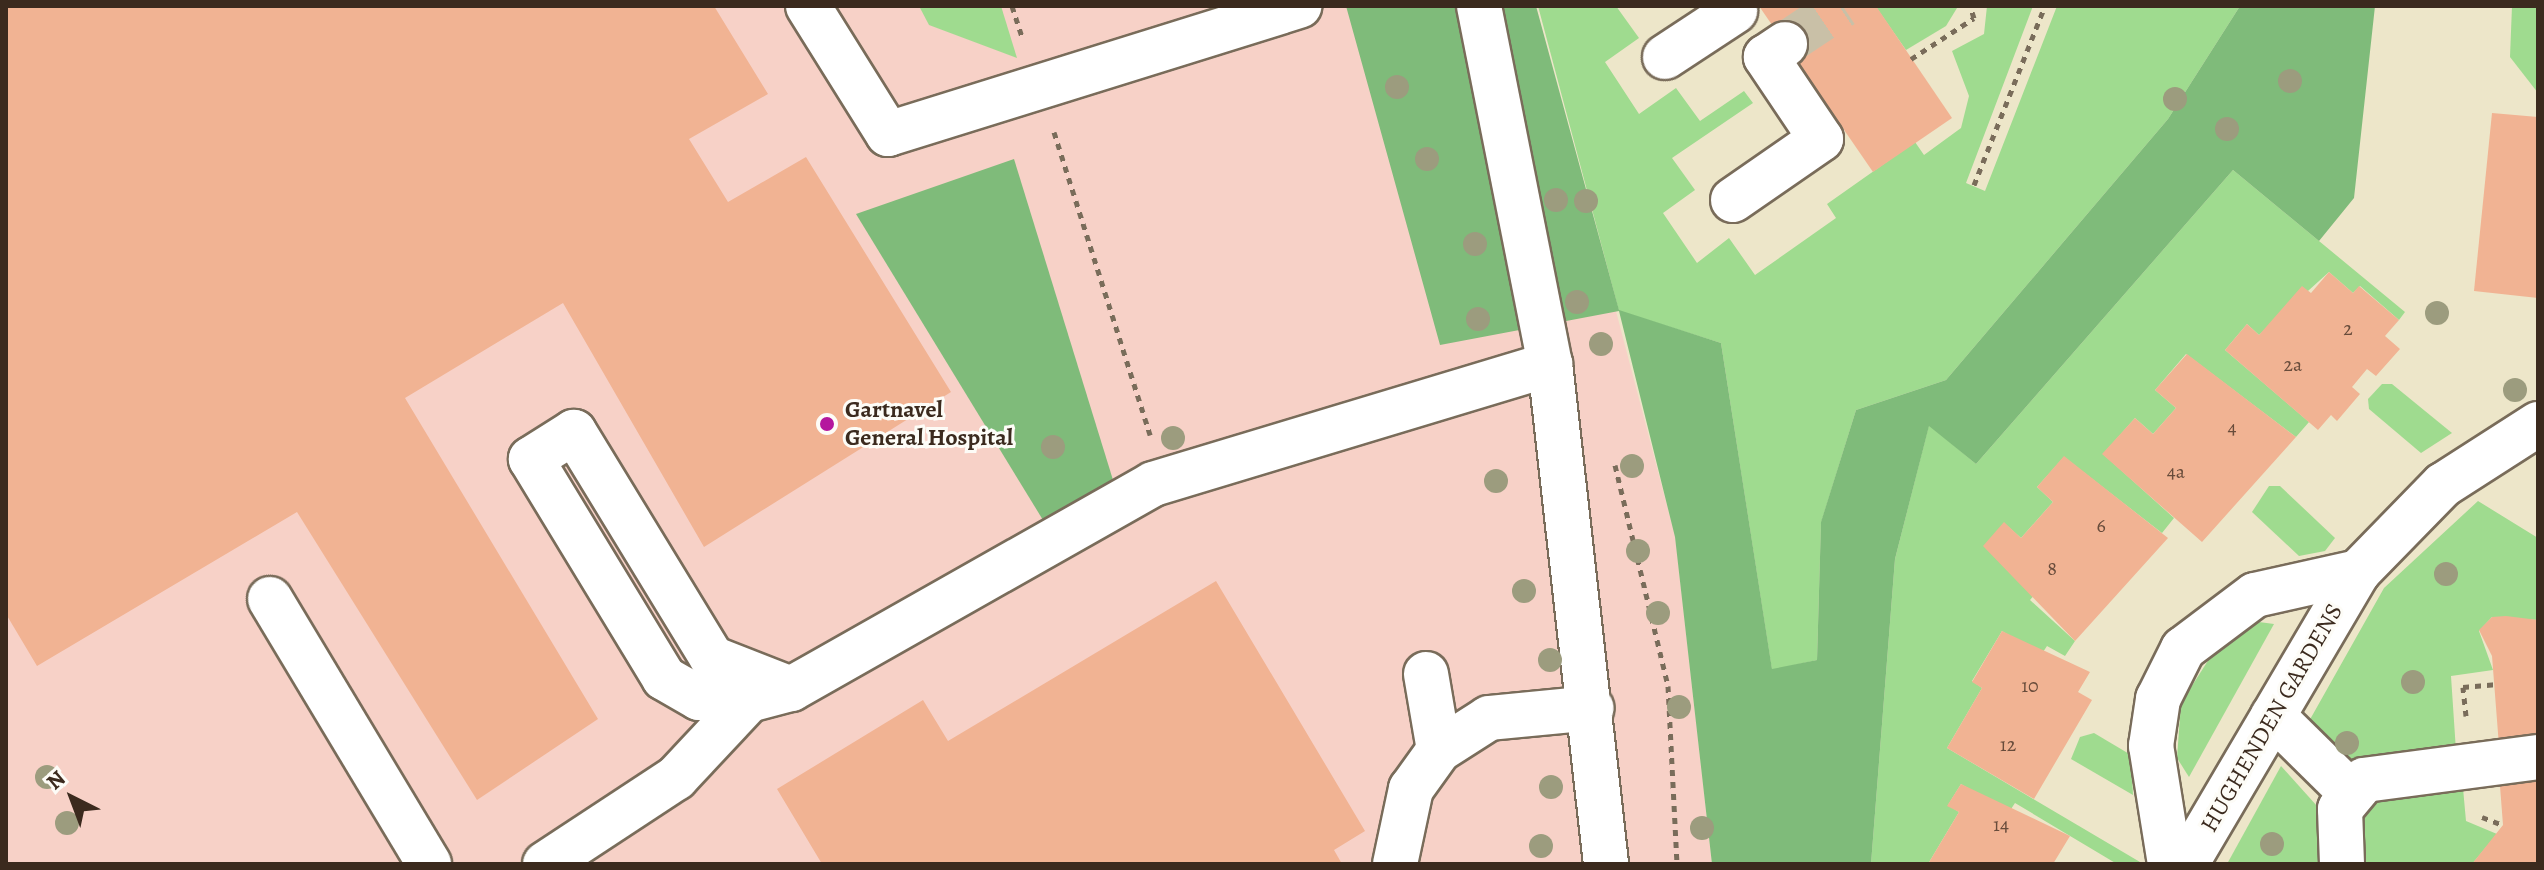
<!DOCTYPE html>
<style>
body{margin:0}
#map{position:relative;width:2544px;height:870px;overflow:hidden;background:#ede6c9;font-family:Alegreya,serif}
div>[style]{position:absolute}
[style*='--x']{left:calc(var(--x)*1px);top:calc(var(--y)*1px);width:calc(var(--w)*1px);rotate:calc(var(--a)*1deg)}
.built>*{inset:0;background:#f7d1c7}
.green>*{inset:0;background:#9fdb8f}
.forest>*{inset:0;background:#7fbb7a}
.building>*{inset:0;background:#f1b393}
.minor-tunnel>*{height:44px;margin-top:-22px;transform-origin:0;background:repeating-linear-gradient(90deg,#c9c0a7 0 44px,transparent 0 66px)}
.path>*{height:5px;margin-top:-2.5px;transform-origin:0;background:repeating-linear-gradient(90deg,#796c5a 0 6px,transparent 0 12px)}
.roads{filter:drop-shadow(2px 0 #796c5a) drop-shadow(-2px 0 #796c5a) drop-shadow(0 2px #796c5a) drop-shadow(0 -2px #796c5a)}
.minor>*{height:44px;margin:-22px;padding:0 22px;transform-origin:22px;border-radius:22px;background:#fff}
.trees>*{width:24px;height:24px;margin:-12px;border-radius:50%;background:#9c9c7e}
.dots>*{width:22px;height:22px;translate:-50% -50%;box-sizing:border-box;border:4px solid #fdfcf7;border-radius:50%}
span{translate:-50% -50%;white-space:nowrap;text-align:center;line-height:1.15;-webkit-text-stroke:6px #fdfcf7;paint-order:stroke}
.number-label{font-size:20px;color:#684c3b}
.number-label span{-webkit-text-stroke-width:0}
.poi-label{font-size:24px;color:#3b2a1e;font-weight:700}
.left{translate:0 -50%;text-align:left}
.street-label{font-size:24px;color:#3b2a1e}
.frame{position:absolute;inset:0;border:8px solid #3b2a1e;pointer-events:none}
.north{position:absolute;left:32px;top:758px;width:80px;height:80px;-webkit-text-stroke:6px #fdfcf7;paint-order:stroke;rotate:318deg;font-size:22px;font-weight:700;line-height:32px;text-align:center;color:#3b2a1e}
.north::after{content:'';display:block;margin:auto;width:28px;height:36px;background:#3b2a1e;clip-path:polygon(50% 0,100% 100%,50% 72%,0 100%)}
</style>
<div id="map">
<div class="built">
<div style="clip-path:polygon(6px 6px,1536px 6px,1675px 536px,1712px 864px,6px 864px)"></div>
</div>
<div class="green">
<div style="clip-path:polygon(919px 6px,1001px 6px,1017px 58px,929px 25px)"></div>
<div style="clip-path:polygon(1538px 6px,1616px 6px,1639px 38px,1605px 62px,1639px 114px,1676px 88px,1700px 121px,1744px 91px,1753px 103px,1672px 158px,1695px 190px,1663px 213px,1697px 263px,1729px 238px,1755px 275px,1836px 218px,1827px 204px,1915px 142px,1924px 155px,1961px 128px,1969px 96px,1952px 51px,1984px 34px,1987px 6px,2033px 6px,1966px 183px,1985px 191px,2057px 6px,2240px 6px,2168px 119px,1946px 380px,1856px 410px,1821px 523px,1817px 660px,1772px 670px,1721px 343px,1619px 311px)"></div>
<div style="clip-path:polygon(2512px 6px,2538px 6px,2538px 93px,2510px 57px)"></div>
<div style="clip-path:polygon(1876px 7px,1957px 6px,1957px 8px,1946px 26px,1906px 50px)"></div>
<div style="clip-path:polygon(2233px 170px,2405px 312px,2399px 320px,2360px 286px,2353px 293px,2329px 272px,2259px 335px,2247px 324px,2225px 350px,2309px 422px,2296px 437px,2186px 354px,2155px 390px,2176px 408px,2153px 434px,2135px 418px,2103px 454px,2174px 518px,2162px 533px,2064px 457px,2037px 487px,2053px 502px,2021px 538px,2004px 523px,2036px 593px,2030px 600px,2075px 641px,2065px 656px,2047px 646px,2041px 655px,2002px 631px,1972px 681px,1982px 688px,1947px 748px,2140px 862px,2117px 864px,2015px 803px,2009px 812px,1961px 784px,1948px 805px,1959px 812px,1928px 864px,1871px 864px,1895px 559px,1929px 425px,1976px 464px)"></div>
<div style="clip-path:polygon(2382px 384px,2392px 384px,2452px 433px,2421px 453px,2369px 409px,2368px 399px)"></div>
<div style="clip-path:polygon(2269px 486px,2280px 486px,2335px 538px,2325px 551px,2299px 556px,2252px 512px)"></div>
<div style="clip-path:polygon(2478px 501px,2538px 538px,2538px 620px,2492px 617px,2479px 631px,2493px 670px,2451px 676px,2456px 751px,2349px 763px,2308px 723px,2384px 588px)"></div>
<div style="clip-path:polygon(2259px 622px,2274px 624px,2189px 777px,2177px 758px,2181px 703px,2218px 645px)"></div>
<div style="clip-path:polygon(2094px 733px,2131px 755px,2133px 795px,2071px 759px,2080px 737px)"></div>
<div style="clip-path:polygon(2281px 766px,2326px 816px,2327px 864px,2227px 864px)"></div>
<div style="clip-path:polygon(2462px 777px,2466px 821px,2497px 834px,2472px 864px,2356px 864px,2360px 797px)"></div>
</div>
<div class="forest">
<div style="clip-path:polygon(1346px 6px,1536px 6px,1619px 310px,1721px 343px,1772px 669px,1817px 660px,1821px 522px,1856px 410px,1946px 380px,2168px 119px,2240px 6px,2375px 6px,2354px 198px,2319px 241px,2233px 170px,1976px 464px,1929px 426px,1895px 559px,1871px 864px,1712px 864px,1675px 537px,1619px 311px,1440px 345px)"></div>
<div style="clip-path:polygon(1014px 159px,1113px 480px,1046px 525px,856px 214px)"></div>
</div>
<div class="building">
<div style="clip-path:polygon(6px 6px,714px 6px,768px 94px,689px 139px,728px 202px,806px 157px,951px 392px,704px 547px,563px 303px,405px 398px,598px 719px,477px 800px,297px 512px,37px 666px,6px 614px)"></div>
<div style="clip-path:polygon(1759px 6px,1876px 6px,1952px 118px,1873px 172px)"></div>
<div style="clip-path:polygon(2492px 113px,2538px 117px,2538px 298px,2474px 291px)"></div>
<div style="clip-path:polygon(2329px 272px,2353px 293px,2359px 286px,2399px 320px,2385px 336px,2400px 349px,2376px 376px,2367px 369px,2352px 387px,2360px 394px,2337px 421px,2331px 415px,2318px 430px,2225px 350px,2247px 324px,2259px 335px,2302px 286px,2311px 293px)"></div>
<div style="clip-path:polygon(2187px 354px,2296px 437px,2202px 542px,2102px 454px,2135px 418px,2153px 434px,2176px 408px,2155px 390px)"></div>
<div style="clip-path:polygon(2064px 456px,2168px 538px,2075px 641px,1983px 546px,2004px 522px,2021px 538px,2053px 502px,2037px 487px)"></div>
<div style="clip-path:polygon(1216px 581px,1365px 831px,1334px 850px,1342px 864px,822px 864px,777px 789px,923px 700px,948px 741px)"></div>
<div style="clip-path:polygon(2506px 616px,2538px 620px,2538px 742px,2499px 746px,2492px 656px,2479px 630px,2492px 617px)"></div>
<div style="clip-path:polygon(2002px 631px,2090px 672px,2078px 692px,2092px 700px,2034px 799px,1947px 748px,1982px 688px,1972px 682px)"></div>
<div style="clip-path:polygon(2538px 770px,2538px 864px,2472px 864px,2503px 825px,2499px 773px)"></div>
<div style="clip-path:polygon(1961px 784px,2070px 836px,2053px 864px,1928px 864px,1959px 812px,1947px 806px)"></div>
</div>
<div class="minor-tunnel">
<div style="--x:1785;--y:44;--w:69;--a:-33.7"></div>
</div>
<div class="path">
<div style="--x:1012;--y:6;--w:35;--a:72"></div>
<div style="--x:1911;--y:59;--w:75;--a:-33.1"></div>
<div style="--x:1974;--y:18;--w:13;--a:-108"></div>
<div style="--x:1054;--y:132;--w:318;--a:72.4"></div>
<div style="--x:1974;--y:185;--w:193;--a:-68.4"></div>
<div style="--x:1615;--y:465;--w:227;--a:76.5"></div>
<div style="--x:1668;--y:686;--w:178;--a:87.1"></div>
<div style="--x:2466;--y:716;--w:29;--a:-96"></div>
<div style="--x:2463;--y:687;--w:32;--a:-5"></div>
<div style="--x:2482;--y:817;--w:22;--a:21"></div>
</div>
<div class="roads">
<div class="minor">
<div style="--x:808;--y:6;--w:151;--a:58"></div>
<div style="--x:888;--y:134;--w:431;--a:-17.3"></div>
<div style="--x:1479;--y:6;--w:365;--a:78.8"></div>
<div style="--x:1550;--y:364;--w:503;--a:83.61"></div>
<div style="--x:1665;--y:57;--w:84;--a:-33.3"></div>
<div style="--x:1733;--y:200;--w:107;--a:-34.7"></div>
<div style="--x:1821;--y:139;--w:99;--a:-123.9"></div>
<div style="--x:1766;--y:57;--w:23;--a:-34"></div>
<div style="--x:270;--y:599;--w:309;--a:59"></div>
<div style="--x:1426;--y:674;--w:77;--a:80.3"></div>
<div style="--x:791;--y:689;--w:85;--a:-158.6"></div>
<div style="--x:712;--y:658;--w:265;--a:-121.4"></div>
<div style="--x:574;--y:432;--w:51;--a:147.9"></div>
<div style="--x:531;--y:459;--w:256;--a:58.7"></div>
<div style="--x:664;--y:678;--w:40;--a:29.7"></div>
<div style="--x:699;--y:698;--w:50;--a:2.3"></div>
<div style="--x:749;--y:700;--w:43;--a:-14.7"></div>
<div style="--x:791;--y:689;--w:416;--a:-29.5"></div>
<div style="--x:1153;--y:484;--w:415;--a:-16.8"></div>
<div style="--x:2273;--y:716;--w:108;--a:44.6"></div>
<div style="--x:545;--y:864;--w:157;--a:-33.3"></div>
<div style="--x:676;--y:778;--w:107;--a:-46.9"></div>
<div style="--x:1395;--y:864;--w:77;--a:-78"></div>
<div style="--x:1411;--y:789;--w:48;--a:-54.3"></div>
<div style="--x:1439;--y:750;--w:59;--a:-32.6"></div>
<div style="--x:1489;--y:718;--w:103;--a:-5.5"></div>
<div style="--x:2170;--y:864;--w:120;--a:-99.1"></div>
<div style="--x:2151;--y:746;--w:48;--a:-81.5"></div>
<div style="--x:2158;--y:699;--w:56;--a:-63.4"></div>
<div style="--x:2183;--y:649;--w:90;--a:-36.9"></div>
<div style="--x:2255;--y:595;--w:106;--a:-12.6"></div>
<div style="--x:2186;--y:864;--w:339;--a:-59.5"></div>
<div style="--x:2358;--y:572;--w:122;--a:-45.7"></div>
<div style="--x:2443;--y:485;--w:113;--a:-32.7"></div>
<div style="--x:2342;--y:864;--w:55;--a:-92.1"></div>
<div style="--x:2340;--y:809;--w:38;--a:-50"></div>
<div style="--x:2364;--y:780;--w:176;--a:-7.5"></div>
</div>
</div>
<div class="trees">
<div style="left:2290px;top:81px"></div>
<div style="left:1397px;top:87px"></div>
<div style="left:2175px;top:99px"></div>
<div style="left:2227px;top:129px"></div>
<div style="left:1427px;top:159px"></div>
<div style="left:1556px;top:200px"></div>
<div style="left:1586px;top:201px"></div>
<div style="left:1475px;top:244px"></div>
<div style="left:1577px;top:302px"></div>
<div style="left:2437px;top:313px"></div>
<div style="left:1478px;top:319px"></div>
<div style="left:1601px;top:344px"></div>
<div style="left:2515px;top:390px"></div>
<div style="left:1173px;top:438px"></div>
<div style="left:1053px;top:447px"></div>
<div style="left:1632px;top:466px"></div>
<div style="left:1496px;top:481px"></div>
<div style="left:1638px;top:551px"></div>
<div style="left:2446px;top:574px"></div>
<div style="left:1524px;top:591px"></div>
<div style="left:1658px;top:613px"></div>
<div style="left:1550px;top:660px"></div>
<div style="left:2413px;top:682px"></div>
<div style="left:1679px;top:707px"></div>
<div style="left:2347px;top:743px"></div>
<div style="left:47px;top:777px"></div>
<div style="left:1551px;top:787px"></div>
<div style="left:67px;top:823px"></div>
<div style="left:1702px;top:828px"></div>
<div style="left:2272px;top:844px"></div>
<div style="left:1541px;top:846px"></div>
</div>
<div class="dots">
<div style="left:827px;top:424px;background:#b5179e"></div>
</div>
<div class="number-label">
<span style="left:2348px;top:328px">2</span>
<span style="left:2293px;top:364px">2a</span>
<span style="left:2232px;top:427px">4</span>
<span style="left:2176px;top:471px">4a</span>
<span style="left:2101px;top:525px">6</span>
<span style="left:2052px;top:568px">8</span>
<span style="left:2030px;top:685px">10</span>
<span style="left:2008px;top:744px">12</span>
<span style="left:2001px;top:824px">14</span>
</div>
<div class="poi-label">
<span class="left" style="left:845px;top:424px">Gartnavel<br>General Hospital</span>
</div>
<div class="street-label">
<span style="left:2272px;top:718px;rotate:-60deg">HUGHENDEN GARDENS</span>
</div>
<div class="frame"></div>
<div class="north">N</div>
</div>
